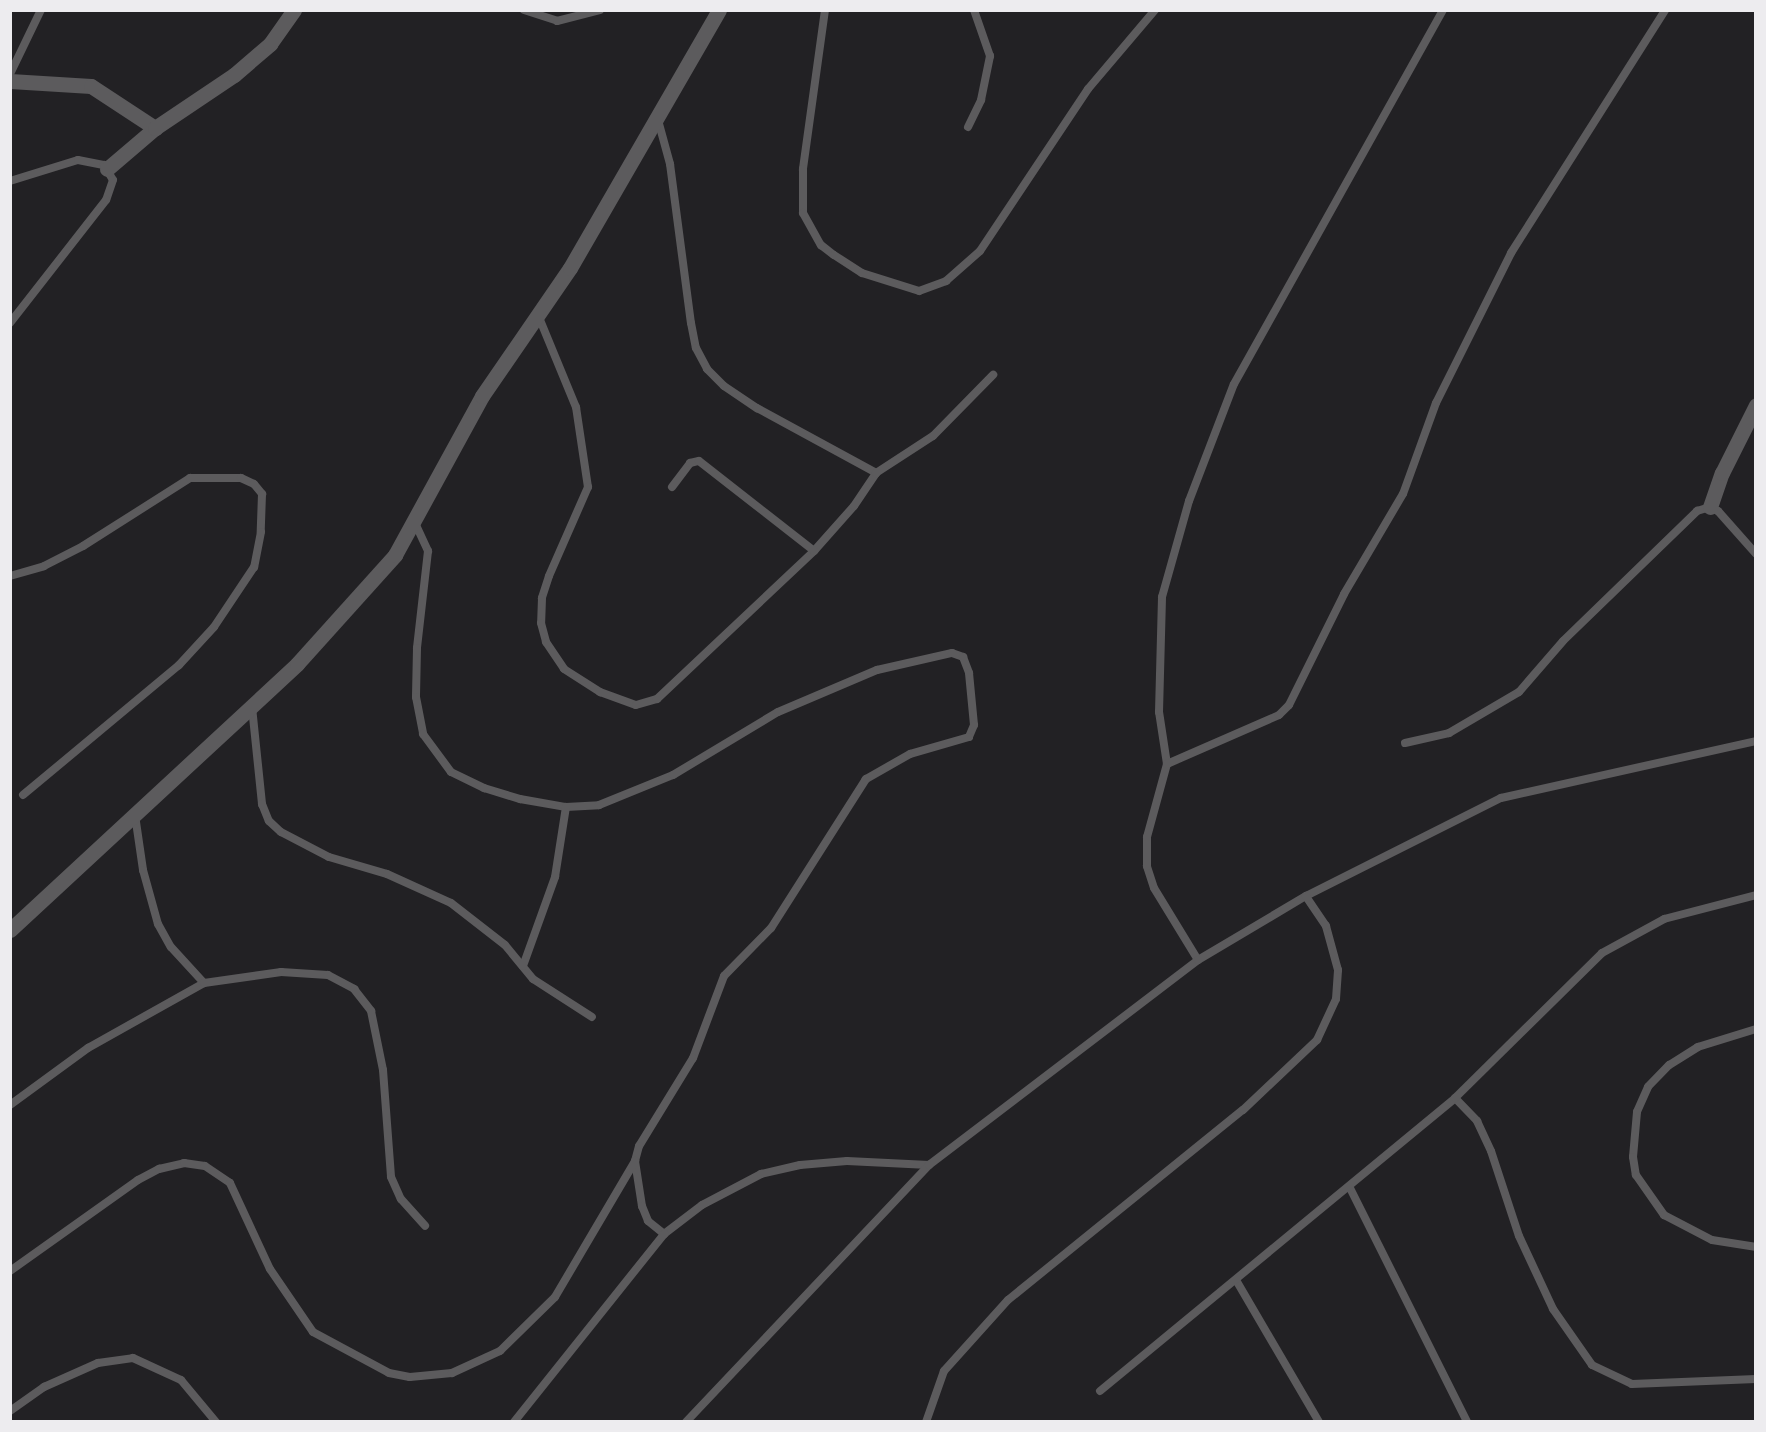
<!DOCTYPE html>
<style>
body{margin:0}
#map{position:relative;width:1766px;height:1432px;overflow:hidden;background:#222124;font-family:Lato,sans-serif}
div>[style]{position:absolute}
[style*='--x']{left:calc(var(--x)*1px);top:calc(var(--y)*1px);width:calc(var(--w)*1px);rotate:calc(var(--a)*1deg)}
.lane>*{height:8px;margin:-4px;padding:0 4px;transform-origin:4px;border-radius:4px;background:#5c5b5d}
.street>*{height:15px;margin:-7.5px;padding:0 7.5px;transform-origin:7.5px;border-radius:7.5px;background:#5c5b5d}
span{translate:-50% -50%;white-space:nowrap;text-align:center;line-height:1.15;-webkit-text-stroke:4.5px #222124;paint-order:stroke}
.frame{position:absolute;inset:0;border:12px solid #edecef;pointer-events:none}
</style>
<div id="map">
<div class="lane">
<div style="--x:524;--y:10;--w:35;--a:18"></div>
<div style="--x:557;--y:21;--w:44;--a:-14.3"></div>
<div style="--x:825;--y:10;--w:161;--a:97.9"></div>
<div style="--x:803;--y:169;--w:44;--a:90"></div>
<div style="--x:803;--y:213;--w:37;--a:61"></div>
<div style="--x:821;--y:245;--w:16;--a:38"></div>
<div style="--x:834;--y:255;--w:33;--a:33"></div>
<div style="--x:862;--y:273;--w:60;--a:17.5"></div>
<div style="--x:919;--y:291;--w:29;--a:-20"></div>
<div style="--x:946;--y:281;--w:45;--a:-41.4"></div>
<div style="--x:980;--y:251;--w:195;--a:-56.3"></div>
<div style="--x:1088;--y:89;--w:104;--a:-49.7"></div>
<div style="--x:10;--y:74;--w:71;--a:-64.2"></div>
<div style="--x:658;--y:120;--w:46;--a:74.7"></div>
<div style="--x:670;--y:164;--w:160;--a:82.5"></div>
<div style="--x:691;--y:323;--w:25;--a:79"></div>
<div style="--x:696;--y:348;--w:24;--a:62"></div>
<div style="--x:707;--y:369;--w:24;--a:45"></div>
<div style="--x:724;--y:386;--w:40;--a:34"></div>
<div style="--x:757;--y:408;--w:136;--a:28.6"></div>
<div style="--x:968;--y:127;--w:30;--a:-64"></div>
<div style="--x:981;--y:100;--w:45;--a:-78.4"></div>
<div style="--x:990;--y:56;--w:49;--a:-109.2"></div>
<div style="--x:10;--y:181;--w:71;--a:-17.2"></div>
<div style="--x:78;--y:160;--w:26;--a:11"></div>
<div style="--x:104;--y:165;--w:17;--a:59"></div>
<div style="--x:113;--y:180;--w:21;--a:109"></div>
<div style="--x:106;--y:200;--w:156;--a:128"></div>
<div style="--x:538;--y:315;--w:100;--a:67.6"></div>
<div style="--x:576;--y:407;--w:81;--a:81.5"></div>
<div style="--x:588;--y:487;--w:97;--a:113.7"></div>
<div style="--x:549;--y:576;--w:23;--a:108"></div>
<div style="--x:542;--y:598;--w:25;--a:92"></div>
<div style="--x:541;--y:623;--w:20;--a:75"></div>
<div style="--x:546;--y:642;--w:32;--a:56"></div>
<div style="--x:564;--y:669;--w:43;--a:32.6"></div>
<div style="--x:600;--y:692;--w:38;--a:20"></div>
<div style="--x:636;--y:705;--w:22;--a:-16"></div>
<div style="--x:657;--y:699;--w:216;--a:-43.3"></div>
<div style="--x:814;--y:551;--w:60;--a:-48.4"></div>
<div style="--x:854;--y:506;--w:40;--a:-56"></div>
<div style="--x:876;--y:473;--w:68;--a:-33"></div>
<div style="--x:933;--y:436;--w:86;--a:-45.5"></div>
<div style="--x:672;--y:487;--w:30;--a:-53"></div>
<div style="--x:690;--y:463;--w:9;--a:-13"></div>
<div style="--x:699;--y:461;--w:146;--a:38"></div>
<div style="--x:415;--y:523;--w:31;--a:65"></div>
<div style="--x:428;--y:551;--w:98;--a:96.5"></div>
<div style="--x:417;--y:648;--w:49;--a:91.2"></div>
<div style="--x:416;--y:697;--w:38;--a:79"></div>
<div style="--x:423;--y:734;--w:47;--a:53.6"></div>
<div style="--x:451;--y:772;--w:37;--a:26"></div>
<div style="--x:484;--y:788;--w:38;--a:17"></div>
<div style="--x:520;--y:799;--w:47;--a:9.9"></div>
<div style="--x:566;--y:807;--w:33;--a:-3"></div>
<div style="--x:599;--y:805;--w:80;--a:-22.1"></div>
<div style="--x:673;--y:775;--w:122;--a:-31"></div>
<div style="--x:778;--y:712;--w:108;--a:-23"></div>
<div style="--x:877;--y:670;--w:77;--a:-12.8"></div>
<div style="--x:952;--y:653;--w:12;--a:20"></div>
<div style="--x:963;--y:657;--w:17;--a:69"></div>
<div style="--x:969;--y:673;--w:52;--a:84.5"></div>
<div style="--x:974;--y:725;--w:13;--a:113"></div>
<div style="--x:969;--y:737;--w:61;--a:163.9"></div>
<div style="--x:910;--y:754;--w:51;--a:150.4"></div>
<div style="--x:866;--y:779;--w:177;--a:122.5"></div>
<div style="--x:771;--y:928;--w:67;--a:134.4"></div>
<div style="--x:724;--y:976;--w:88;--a:110.7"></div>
<div style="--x:693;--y:1058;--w:103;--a:121.5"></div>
<div style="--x:639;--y:1146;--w:16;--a:105"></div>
<div style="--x:635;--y:1161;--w:46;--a:81.2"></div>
<div style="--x:642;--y:1206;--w:16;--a:68"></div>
<div style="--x:648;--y:1221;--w:21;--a:39"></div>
<div style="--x:664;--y:1234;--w:48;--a:-37.3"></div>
<div style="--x:702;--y:1205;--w:67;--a:-27.7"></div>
<div style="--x:761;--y:1174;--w:40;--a:-13"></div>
<div style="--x:800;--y:1165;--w:47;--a:-4.9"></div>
<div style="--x:847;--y:1161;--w:82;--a:2.8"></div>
<div style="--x:10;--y:576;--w:35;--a:-16"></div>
<div style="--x:44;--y:566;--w:44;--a:-27.1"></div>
<div style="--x:83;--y:546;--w:127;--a:-32.4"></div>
<div style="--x:190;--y:478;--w:51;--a:0"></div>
<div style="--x:241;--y:478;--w:14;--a:25"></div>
<div style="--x:254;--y:484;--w:13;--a:51"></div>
<div style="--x:262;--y:494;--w:38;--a:92"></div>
<div style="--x:261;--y:532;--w:36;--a:101"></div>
<div style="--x:254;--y:567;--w:72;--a:123.7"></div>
<div style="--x:214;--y:627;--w:52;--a:132.6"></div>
<div style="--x:179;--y:665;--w:203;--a:140.2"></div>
<div style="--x:252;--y:707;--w:98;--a:84.1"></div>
<div style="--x:262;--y:804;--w:18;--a:68"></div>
<div style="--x:269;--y:821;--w:16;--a:43"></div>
<div style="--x:281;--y:832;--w:54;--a:27.5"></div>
<div style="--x:329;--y:857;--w:60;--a:16.3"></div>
<div style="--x:387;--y:874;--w:70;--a:24.4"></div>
<div style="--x:451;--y:903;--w:68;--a:37.9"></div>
<div style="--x:505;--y:945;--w:44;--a:50.5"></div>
<div style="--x:533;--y:979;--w:70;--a:32.8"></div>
<div style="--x:1405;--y:743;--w:45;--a:-12.8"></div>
<div style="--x:1449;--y:733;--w:81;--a:-30.4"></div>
<div style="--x:1519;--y:692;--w:67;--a:-49.2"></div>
<div style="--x:1563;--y:641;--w:187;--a:-44.1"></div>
<div style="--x:1697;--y:511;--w:14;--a:-17"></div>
<div style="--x:1710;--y:507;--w:9;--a:27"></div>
<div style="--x:1718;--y:511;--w:57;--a:48.5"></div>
<div style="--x:1167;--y:764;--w:53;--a:-98.7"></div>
<div style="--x:1159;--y:712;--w:115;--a:-88.5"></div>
<div style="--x:1162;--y:597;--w:100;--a:-74.3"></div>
<div style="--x:1189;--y:501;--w:125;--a:-69"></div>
<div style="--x:1234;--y:384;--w:428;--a:-60.8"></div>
<div style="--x:135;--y:815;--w:56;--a:81.7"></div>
<div style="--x:143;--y:870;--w:56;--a:74.5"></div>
<div style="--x:158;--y:924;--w:26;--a:61"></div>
<div style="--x:171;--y:947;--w:49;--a:47.5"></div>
<div style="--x:1198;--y:960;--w:84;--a:-121.4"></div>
<div style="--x:1154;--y:888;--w:23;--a:-108"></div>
<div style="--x:1147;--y:866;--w:29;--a:-90"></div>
<div style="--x:1147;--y:837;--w:76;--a:-74.7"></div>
<div style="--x:1167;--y:764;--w:122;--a:-23.6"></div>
<div style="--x:1279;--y:715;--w:14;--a:-45"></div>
<div style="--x:1289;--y:705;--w:124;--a:-63.6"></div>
<div style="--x:1344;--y:594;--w:116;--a:-59.5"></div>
<div style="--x:1403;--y:494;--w:97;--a:-70.1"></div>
<div style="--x:1436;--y:403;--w:168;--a:-63.4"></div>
<div style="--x:1511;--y:253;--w:288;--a:-57.6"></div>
<div style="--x:523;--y:966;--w:95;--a:-70.2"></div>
<div style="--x:555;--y:877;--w:71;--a:-81.1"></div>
<div style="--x:1756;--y:1029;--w:61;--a:162.8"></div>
<div style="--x:1698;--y:1047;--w:34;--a:148"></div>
<div style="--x:1669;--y:1065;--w:30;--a:134"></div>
<div style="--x:1648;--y:1087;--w:27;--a:114"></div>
<div style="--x:1637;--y:1112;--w:45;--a:95.1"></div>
<div style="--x:1633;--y:1157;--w:18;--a:81"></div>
<div style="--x:1636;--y:1175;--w:49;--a:55"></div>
<div style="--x:1664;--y:1215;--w:54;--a:27.5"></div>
<div style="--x:1712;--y:1240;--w:45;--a:9"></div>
<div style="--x:1455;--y:1098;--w:32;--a:46"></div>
<div style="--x:1477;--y:1121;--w:33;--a:65"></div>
<div style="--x:1491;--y:1151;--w:89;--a:71.8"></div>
<div style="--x:1519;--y:1236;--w:81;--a:65"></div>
<div style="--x:1553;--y:1309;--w:68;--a:55.1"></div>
<div style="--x:1592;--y:1365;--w:44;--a:25.4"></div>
<div style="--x:1632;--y:1384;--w:124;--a:-2.3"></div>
<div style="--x:10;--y:1105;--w:97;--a:-36.2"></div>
<div style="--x:88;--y:1048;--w:133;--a:-29.3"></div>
<div style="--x:204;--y:983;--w:78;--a:-8.1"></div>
<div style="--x:281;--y:972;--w:47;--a:3.7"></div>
<div style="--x:328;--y:975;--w:30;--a:28"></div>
<div style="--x:354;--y:989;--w:28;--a:52"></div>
<div style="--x:371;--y:1011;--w:60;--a:78.5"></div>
<div style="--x:383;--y:1070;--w:107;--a:85.7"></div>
<div style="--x:391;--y:1177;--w:24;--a:66"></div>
<div style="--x:401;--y:1199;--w:36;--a:48"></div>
<div style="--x:1350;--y:1188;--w:262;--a:63.4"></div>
<div style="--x:10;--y:1271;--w:157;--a:-35.4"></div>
<div style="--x:138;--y:1180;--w:24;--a:-28"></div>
<div style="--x:159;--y:1169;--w:26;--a:-13"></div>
<div style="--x:184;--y:1163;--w:21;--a:8"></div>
<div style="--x:205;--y:1166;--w:30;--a:34"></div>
<div style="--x:230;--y:1183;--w:95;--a:65.1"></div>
<div style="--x:270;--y:1269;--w:76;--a:55.7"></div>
<div style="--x:313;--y:1332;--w:86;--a:28.3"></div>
<div style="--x:389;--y:1373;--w:21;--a:11"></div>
<div style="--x:410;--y:1377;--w:42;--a:-5.4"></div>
<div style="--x:452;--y:1373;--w:53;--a:-24.6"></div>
<div style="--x:500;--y:1351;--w:77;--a:-44.5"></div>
<div style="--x:555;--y:1297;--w:158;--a:-59.5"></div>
<div style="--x:1236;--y:1280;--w:164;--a:59.7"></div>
<div style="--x:1100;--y:1391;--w:460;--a:-39.5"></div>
<div style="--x:1455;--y:1098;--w:206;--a:-44.6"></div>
<div style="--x:1602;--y:953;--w:71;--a:-28.7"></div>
<div style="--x:1664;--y:919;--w:95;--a:-14.6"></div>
<div style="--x:10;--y:1411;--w:42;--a:-35.2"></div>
<div style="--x:44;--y:1387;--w:59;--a:-24"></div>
<div style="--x:98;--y:1363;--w:35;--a:-8"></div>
<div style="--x:133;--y:1358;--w:53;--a:24.6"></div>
<div style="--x:181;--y:1380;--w:55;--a:50.2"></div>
<div style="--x:514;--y:1422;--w:241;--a:-51.4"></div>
<div style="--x:686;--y:1422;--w:354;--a:-46.6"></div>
<div style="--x:929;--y:1165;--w:338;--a:-37.3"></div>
<div style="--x:1198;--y:960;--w:126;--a:-30.7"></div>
<div style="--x:1306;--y:896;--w:218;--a:-26.7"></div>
<div style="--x:1501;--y:798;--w:261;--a:-12.6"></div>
<div style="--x:926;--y:1422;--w:54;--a:-70.6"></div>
<div style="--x:944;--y:1371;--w:96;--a:-48"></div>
<div style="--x:1008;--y:1300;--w:302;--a:-39"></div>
<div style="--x:1243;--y:1110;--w:102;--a:-43.4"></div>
<div style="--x:1317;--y:1040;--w:45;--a:-65.1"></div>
<div style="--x:1336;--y:999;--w:29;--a:-86"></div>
<div style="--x:1338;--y:970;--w:46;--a:-105.3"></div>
<div style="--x:1326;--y:926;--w:36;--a:-124"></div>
</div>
<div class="street">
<div style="--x:10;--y:81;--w:81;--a:3.5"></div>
<div style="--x:91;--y:86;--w:77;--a:33.3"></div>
<div style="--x:107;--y:169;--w:63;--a:-40.5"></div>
<div style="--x:155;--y:128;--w:95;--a:-33.9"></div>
<div style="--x:234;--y:75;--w:48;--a:-40.7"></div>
<div style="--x:270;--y:44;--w:42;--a:-54.8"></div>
<div style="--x:1710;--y:507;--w:36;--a:-71"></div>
<div style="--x:1722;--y:473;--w:76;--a:-63.4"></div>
<div style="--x:10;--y:930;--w:391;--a:-42.8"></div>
<div style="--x:297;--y:664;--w:147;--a:-48"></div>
<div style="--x:395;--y:555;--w:181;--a:-61.3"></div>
<div style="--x:482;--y:396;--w:155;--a:-55.5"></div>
<div style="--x:570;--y:268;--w:298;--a:-60"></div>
</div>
<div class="frame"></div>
</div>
